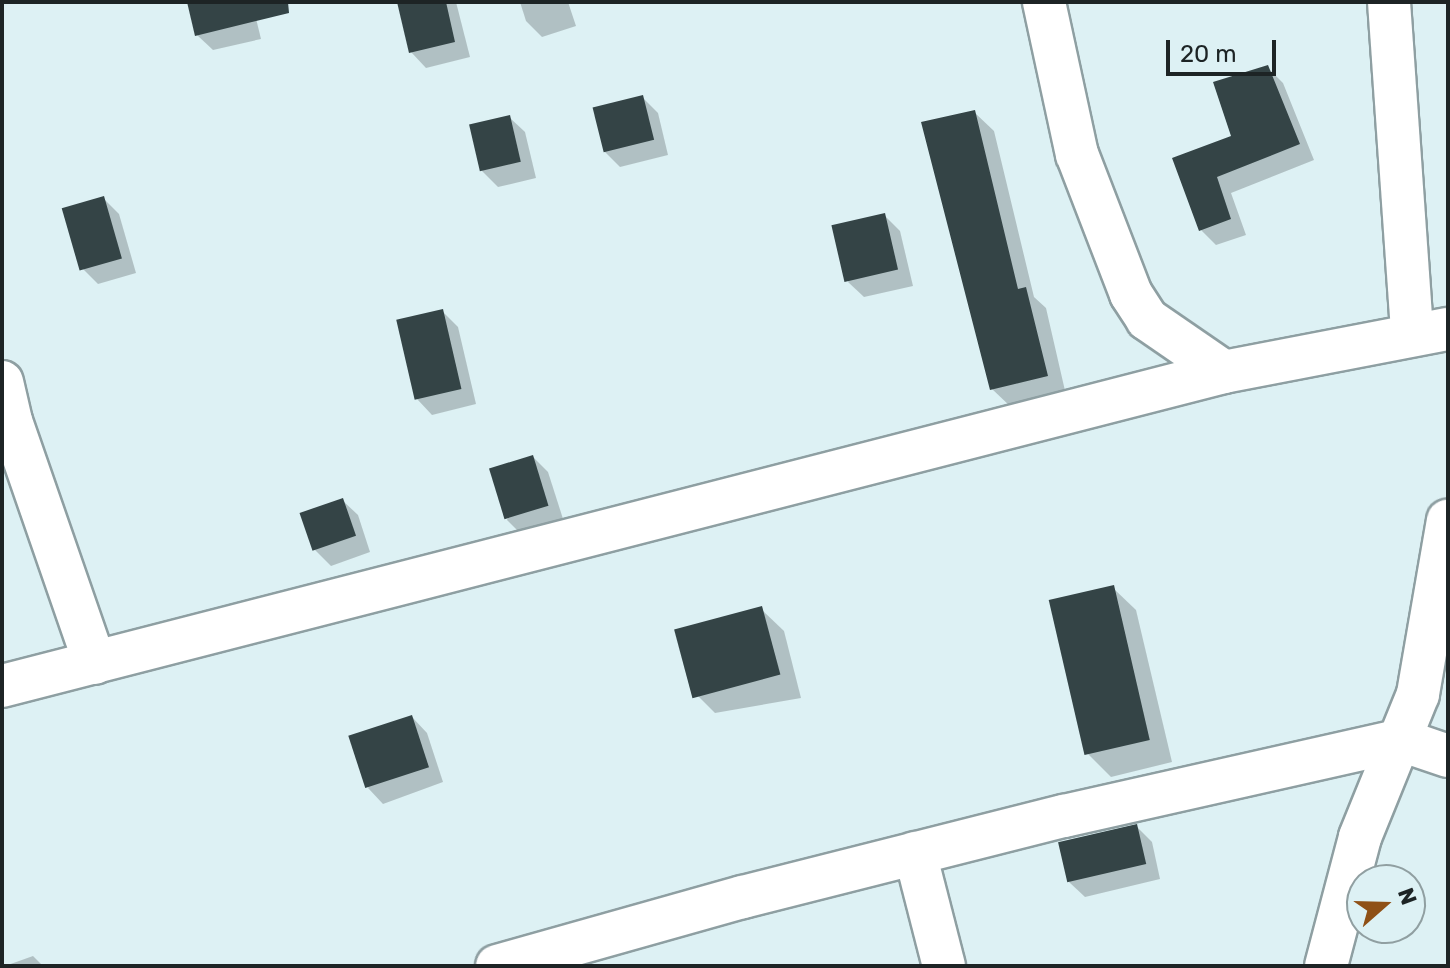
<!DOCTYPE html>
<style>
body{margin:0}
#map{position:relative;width:1450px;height:968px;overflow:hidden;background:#ddf1f4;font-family:Rubik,sans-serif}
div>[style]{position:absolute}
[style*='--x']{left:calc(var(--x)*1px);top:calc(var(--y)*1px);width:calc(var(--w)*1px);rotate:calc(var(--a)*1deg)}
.shadow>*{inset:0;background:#0003}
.building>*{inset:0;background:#344446;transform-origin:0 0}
.roads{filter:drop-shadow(2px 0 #8e9fa2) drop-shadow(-2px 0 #8e9fa2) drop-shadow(0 2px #8e9fa2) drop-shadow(0 -2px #8e9fa2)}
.street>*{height:42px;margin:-21px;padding:0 21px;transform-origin:21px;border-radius:21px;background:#fff}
span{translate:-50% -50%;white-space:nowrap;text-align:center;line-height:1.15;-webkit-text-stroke:8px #ddf1f4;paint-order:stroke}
.frame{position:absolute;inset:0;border:4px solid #1d2425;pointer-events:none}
.north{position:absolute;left:1346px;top:864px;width:80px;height:80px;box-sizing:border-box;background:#ddf1f4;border:2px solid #909fa1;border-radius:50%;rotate:70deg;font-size:22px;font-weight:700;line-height:32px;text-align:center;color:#1d2425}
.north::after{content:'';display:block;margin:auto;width:28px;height:36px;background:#8f5016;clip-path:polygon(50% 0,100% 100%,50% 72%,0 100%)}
.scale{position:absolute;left:1166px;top:40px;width:110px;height:36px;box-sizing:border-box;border:4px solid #1d2425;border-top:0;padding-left:10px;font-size:24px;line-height:28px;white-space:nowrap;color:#1d2425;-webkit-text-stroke:6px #ddf1f4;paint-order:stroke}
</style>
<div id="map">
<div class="shadow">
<div style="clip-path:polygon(189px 2px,252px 2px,261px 39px,213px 50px,197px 35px)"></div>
<div style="clip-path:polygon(399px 2px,456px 2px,470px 57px,426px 68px,411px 52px)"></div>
<div style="clip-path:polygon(520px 2px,568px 2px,576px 26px,542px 37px,526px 21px)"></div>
<div style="clip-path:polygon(1267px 67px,1283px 83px,1314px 160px,1231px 193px,1246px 235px,1216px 245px,1201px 230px,1175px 159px,1234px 137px)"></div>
<div style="clip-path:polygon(642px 97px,658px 113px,668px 155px,620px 167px,604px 151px)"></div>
<div style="clip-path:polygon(974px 112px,994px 131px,1034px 297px,1046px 308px,1066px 395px,1012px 408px,992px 389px)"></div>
<div style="clip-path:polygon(509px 117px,525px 132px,536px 178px,498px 187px,482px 171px)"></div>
<div style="clip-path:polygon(103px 198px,119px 214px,136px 273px,98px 284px,83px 269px)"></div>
<div style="clip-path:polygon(884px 215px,900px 231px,913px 286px,864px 297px,848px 282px)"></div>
<div style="clip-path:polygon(442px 311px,458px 327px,476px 404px,432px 415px,417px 399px)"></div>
<div style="clip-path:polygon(533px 457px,548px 472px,564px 522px,523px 536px,507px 520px)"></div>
<div style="clip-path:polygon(342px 500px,358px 515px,370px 552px,331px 566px,315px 550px)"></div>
<div style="clip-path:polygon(1113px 588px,1136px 610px,1172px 762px,1111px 777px,1088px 754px)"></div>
<div style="clip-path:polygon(761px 609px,784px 631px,801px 698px,715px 713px,692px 690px)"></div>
<div style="clip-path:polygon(412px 717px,427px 733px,443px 782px,383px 804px,368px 788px)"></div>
<div style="clip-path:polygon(1136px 826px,1152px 842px,1160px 879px,1085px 897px,1069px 882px)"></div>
<div style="clip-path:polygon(33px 956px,43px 966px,5px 966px)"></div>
</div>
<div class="building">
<div style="clip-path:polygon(187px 2px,288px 2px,289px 13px,195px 36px)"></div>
<div style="clip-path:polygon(397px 2px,446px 2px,455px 42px,409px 53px)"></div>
<div style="clip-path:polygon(1268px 65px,1300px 144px,1217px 177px,1231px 219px,1199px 231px,1172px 158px,1231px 136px,1213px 82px)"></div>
<div style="left:643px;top:95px;width:46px;height:52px;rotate:76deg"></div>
<div style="clip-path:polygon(975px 110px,1018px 289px,1026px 287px,1048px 376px,990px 390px,921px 122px)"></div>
<div style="left:510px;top:115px;width:48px;height:42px;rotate:77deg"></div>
<div style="left:104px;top:196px;width:65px;height:44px;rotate:74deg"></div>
<div style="left:885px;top:213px;width:58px;height:55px;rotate:77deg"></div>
<div style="left:443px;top:309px;width:82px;height:48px;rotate:77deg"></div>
<div style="left:533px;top:455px;width:53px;height:46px;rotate:73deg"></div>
<div style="left:343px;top:498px;width:40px;height:46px;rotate:71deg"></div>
<div style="left:1114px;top:585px;width:159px;height:67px;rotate:77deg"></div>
<div style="left:762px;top:606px;width:71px;height:91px;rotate:75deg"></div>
<div style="left:412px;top:715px;width:55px;height:67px;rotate:72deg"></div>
<div style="left:1137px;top:824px;width:41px;height:81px;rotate:77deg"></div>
</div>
<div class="roads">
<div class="street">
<div style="--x:1044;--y:2;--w:156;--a:77.8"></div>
<div style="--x:1077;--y:154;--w:150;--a:68.9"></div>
<div style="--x:1131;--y:294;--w:30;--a:57"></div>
<div style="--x:1147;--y:319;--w:93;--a:34.5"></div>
<div style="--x:1389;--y:2;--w:332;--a:86"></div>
<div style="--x:2;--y:382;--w:40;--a:77"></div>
<div style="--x:11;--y:421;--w:256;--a:70.9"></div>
<div style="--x:2;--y:686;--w:1262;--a:-14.41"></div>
<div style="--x:1224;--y:372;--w:228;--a:-10.9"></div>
<div style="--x:915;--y:853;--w:117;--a:75.6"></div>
<div style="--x:497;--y:966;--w:255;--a:-15.7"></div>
<div style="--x:743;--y:897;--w:331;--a:-14.2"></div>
<div style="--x:1064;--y:816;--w:345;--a:-12.7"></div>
<div style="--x:1401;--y:740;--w:50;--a:18.8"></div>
<div style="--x:1326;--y:966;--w:133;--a:-75.2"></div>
<div style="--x:1360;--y:837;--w:154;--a:-67.9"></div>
<div style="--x:1418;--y:694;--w:176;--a:-80.2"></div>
</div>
</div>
<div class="frame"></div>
<div class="north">N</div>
<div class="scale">20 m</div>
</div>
